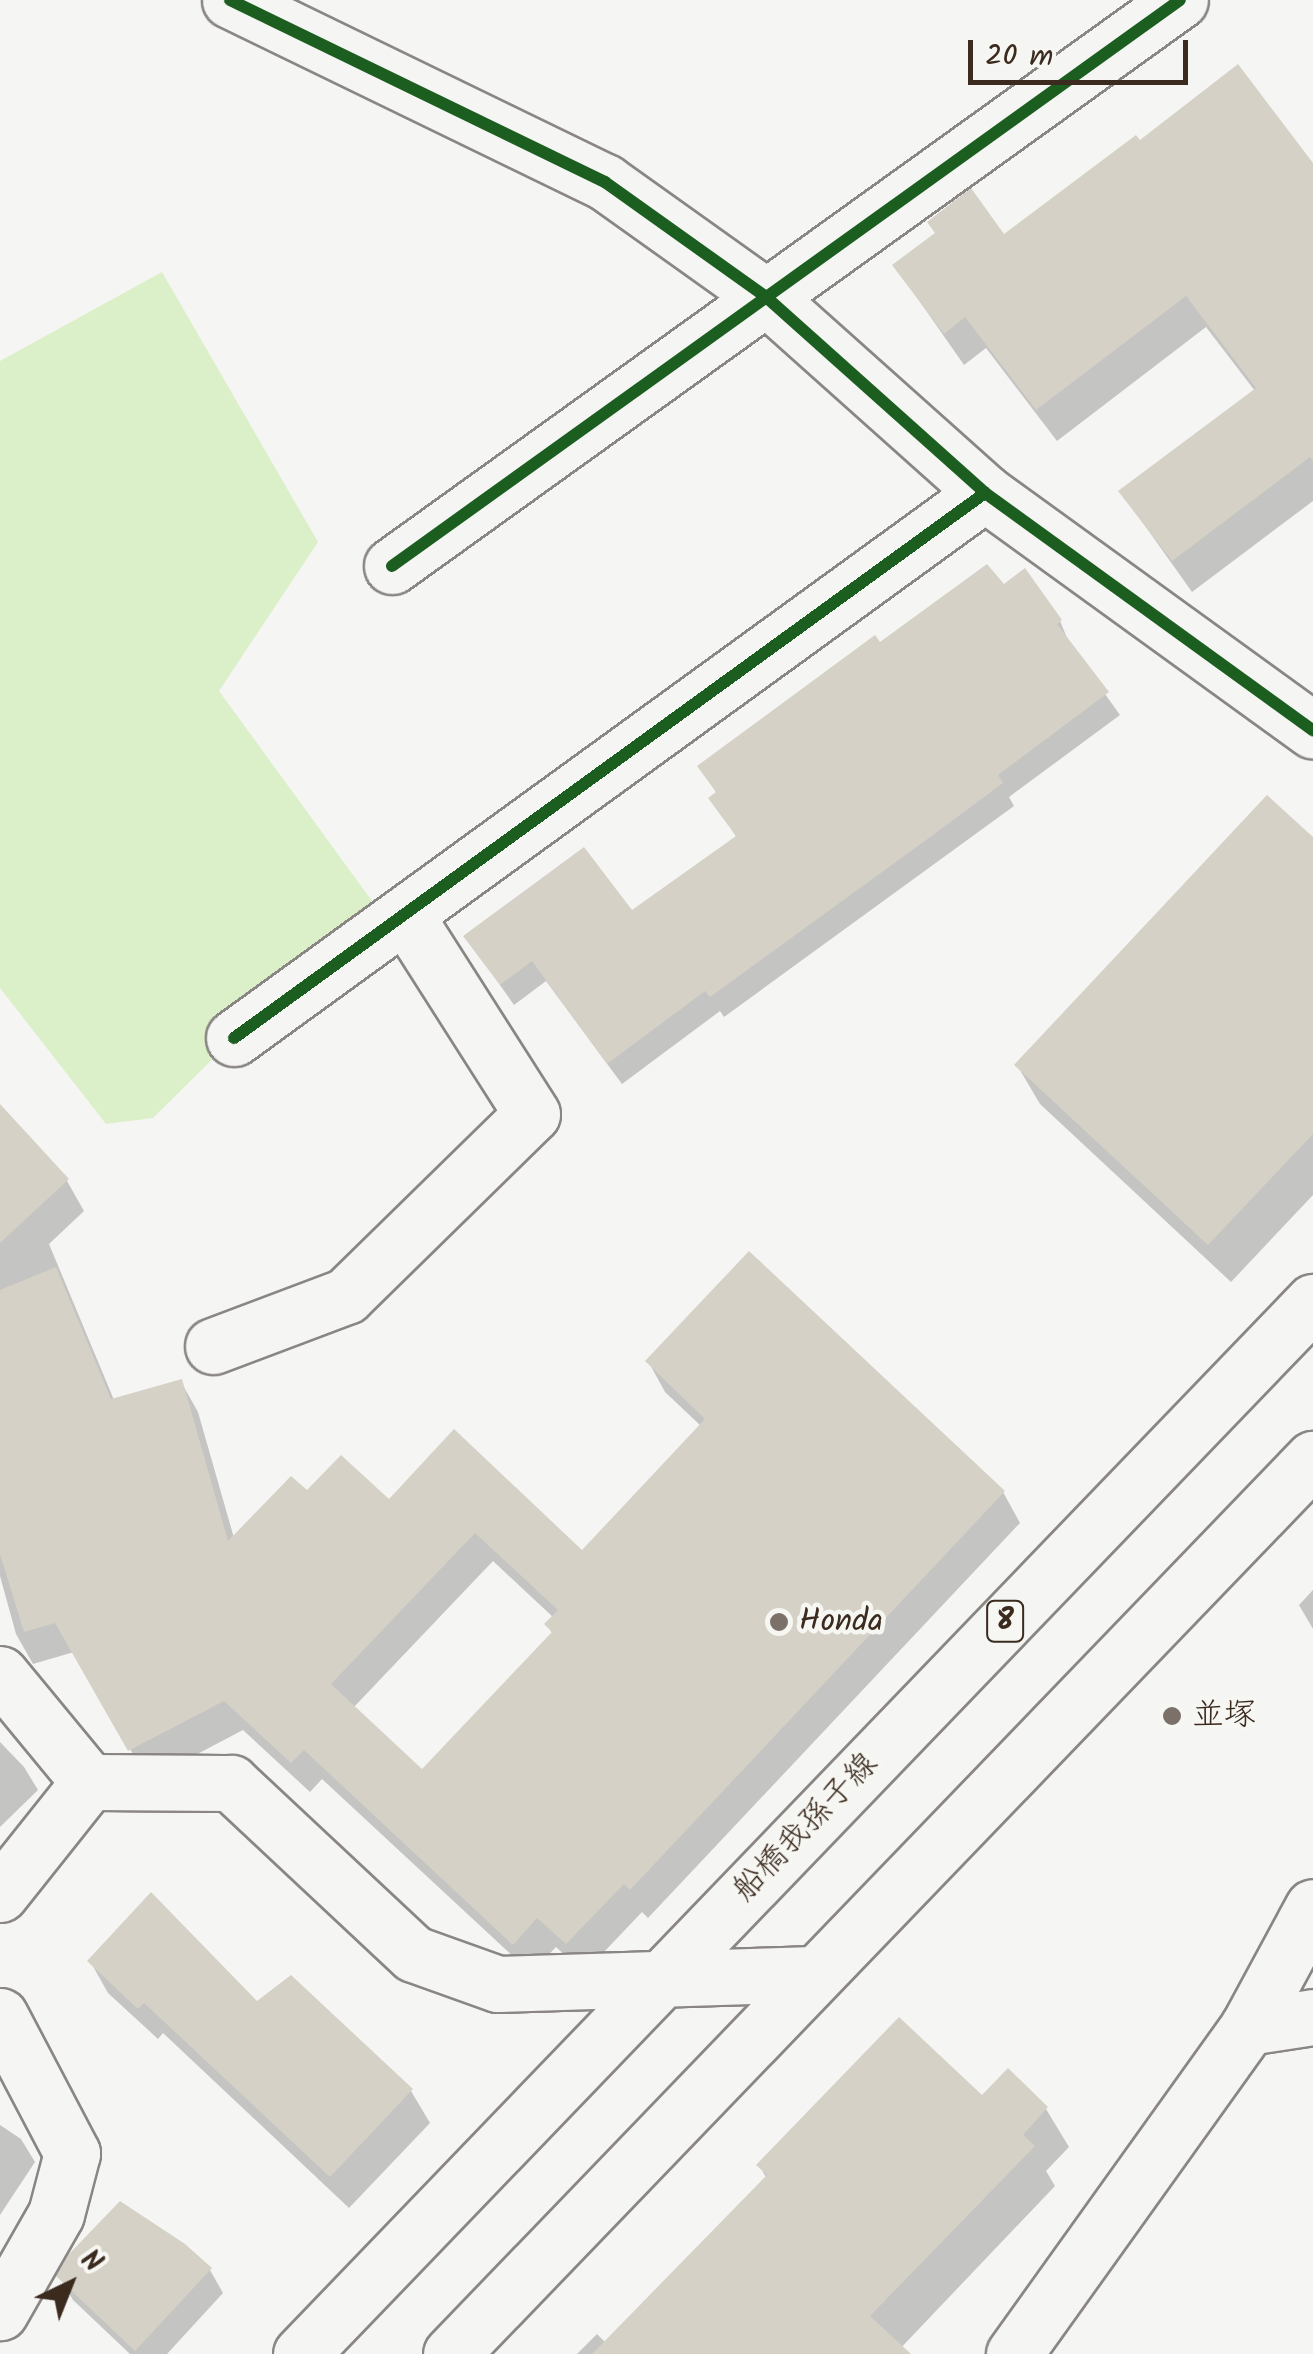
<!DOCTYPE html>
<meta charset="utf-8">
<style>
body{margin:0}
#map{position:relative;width:1313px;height:2354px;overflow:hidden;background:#f5f5f3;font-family:Kalam,"Klee One",sans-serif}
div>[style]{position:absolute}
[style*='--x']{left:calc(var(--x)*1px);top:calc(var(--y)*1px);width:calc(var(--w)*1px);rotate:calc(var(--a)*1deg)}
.green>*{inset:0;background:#dbf0c9}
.shadow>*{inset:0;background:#0003}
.building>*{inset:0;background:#d5d1c6}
.roads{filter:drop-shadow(2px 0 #8a8683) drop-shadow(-2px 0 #8a8683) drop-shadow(0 2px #8a8683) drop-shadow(0 -2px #8a8683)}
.minor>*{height:55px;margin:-27.5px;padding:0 27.5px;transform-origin:27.5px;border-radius:27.5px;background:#f5f5f3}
.primary>*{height:55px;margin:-27.5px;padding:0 27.5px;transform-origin:27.5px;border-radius:27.5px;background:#f5f5f3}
.cycleway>*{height:12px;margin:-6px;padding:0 6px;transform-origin:6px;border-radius:6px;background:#1b5e20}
.dots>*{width:28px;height:28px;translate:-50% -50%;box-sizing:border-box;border:5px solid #f6f6f2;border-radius:50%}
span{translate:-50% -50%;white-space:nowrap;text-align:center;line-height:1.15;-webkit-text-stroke:9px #f6f6f2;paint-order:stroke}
.shield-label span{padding:2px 8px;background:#f6f6f2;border:2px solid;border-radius:8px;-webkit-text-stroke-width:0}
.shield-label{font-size:30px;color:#3b2a1e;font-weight:700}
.poi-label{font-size:32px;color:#3b2a1e}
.left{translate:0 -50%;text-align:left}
.street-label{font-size:32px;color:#3b2a1e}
.north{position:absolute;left:20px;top:2234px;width:100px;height:100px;-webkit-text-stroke:8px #f6f6f2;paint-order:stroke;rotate:43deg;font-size:28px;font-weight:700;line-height:40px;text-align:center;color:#3b2a1e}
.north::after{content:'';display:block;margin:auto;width:35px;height:45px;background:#3b2a1e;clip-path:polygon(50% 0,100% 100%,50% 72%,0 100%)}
.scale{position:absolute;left:968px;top:40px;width:220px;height:45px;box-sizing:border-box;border:5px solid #3b2a1e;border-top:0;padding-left:12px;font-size:30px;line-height:35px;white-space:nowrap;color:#3b2a1e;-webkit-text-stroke:8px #f6f6f2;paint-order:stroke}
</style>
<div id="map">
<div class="green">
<div style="clip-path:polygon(162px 272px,318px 542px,219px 691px,372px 901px,153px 1118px,106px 1124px,0 988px,0 361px)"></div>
</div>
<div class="shadow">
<div style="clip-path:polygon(1140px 143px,1313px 174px,1313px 501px,1192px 592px,1121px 492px,1255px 391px,1206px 327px,1057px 441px,986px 348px,964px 365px,895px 266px,1004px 237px)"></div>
<div style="clip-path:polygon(1003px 587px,1060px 621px,1070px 645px,1120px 715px,1009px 797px,1014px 806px,724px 1017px,720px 1011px,622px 1084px,546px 981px,514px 1005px,466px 937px,631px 914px,737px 838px,712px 798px,717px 794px,701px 767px,879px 646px)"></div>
<div style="clip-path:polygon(1313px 841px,1313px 1195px,1231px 1282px,1040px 1104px,1017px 1065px)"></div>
<div style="clip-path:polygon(evenodd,0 1108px,67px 1181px,84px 1211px,49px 1244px,114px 1400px,181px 1382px,198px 1412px,234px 1538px,307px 1494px,389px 1503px,582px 1554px,701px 1426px,665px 1392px,648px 1361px,1003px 1492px,1020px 1523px,648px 1918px,642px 1912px,584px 1973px,556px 1947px,531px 1973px,322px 1779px,310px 1792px,243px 1730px,148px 1780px,74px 1652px,33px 1664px,16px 1634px,0 1576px,0 1108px,493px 1561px,554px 1618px,547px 1624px,553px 1635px,422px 1773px,353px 1708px,493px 1561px)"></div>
<div style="clip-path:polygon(1313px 1590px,1313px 1629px,1299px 1605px)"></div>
<div style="clip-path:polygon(0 1742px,24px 1767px,38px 1790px,0 1827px)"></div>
<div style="clip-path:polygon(90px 1961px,257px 2004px,411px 2091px,430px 2123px,349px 2208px,163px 2033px,158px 2039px,108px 1993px)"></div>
<div style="clip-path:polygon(1008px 2072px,1046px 2109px,1069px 2147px,1046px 2171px,1055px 2186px,895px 2354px,577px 2354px,597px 2334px,606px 2343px,767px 2179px,759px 2165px,982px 2099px)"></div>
<div style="clip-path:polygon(0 2125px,21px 2139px,35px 2162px,0 2215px)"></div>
<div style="clip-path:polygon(210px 2270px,223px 2293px,167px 2354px,130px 2354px,73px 2300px,59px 2276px)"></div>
</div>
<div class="building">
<div style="clip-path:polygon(1238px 64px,1313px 163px,1313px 462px,1310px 457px,1172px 561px,1118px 491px,1256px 388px,1186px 296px,1036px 410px,965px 317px,944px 334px,892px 265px,935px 233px,927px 222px,971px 188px,1004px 234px,1136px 135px,1140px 140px)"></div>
<div style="clip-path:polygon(987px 564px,1004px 584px,1025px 568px,1062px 620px,1057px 624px,1109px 692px,998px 775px,1003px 783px,933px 835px,710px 997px,705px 991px,607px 1064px,532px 961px,500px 985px,463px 936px,584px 847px,632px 910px,736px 836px,708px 798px,716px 792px,697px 766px,875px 635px,880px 642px)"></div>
<div style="clip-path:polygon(1267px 795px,1313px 837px,1313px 1134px,1208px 1245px,1014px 1065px)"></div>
<div style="clip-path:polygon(0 1104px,69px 1179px,0 1243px)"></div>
<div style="clip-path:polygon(evenodd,749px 1251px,1005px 1491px,630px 1890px,624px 1884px,566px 1944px,537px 1918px,513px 1945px,304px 1750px,291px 1763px,224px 1701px,128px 1751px,55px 1623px,24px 1632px,0 1554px,0 1290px,56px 1267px,111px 1399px,182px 1379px,228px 1541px,291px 1476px,307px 1490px,341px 1455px,389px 1499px,454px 1429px,582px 1550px,705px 1419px,645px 1361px,749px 1251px,475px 1533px,558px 1610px,544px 1624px,552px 1632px,422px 1769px,331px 1684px,475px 1533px)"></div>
<div style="clip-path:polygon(151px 1892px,257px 2001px,291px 1975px,413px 2089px,330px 2177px,144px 2003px,138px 2009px,87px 1961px)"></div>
<div style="clip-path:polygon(899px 2017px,982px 2095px,1008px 2068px,1048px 2107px,1023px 2135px,1035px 2146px,870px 2316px,911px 2354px,592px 2354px,767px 2175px,756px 2165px)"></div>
<div style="clip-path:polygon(120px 2201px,185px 2244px,212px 2268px,135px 2351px,56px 2276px,69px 2254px)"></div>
</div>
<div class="roads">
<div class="minor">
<div style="--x:230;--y:0;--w:417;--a:25.9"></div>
<div style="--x:605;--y:182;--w:196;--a:35.5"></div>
<div style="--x:765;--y:296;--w:295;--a:41.8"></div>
<div style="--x:985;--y:493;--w:405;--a:35.9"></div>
<div style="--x:392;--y:566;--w:970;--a:-35.69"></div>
<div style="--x:234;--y:1038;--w:928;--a:-35.97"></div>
<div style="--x:213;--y:1346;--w:142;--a:-20.6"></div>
<div style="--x:346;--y:1296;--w:260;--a:-44.4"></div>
<div style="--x:532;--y:1114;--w:236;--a:-122.5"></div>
<div style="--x:0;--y:1674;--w:140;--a:50.5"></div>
<div style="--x:89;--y:1782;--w:143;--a:128.5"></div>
<div style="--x:89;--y:1782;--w:142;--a:0.4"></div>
<div style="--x:231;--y:1783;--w:250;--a:43.1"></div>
<div style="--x:414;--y:1954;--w:89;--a:19.7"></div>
<div style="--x:498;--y:1984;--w:316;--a:-1.8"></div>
<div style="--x:0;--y:2016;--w:155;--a:62.3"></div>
<div style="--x:72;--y:2153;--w:63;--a:104.7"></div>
<div style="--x:56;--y:2214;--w:113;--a:119.7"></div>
<div style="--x:1248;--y:2027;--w:66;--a:-8.7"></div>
<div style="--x:1014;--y:2354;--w:402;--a:-54.4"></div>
<div style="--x:1248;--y:2027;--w:136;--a:-61.6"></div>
</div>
<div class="primary">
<div style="--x:301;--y:2354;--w:1460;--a:-46.11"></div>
<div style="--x:451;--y:2354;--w:1243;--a:-46.08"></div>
</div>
</div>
<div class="cycleway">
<div style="--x:230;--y:0;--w:417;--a:25.9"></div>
<div style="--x:605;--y:182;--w:196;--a:35.5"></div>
<div style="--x:765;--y:296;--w:295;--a:41.8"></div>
<div style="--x:985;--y:493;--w:405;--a:35.9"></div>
<div style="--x:392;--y:566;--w:970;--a:-35.69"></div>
<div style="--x:234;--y:1038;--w:928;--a:-35.97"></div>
</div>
<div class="dots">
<div style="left:779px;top:1622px;background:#7c7169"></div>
<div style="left:1172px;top:1716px;background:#7c7169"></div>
</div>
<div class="shield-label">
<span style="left:1005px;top:1621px">8</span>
</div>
<div class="poi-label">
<span class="left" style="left:799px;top:1622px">Honda</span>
<span class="left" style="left:1192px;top:1716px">並塚</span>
</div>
<div class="street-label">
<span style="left:806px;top:1828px;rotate:-46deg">船橋我孫子線</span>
</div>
<div class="north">N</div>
<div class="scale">20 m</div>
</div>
